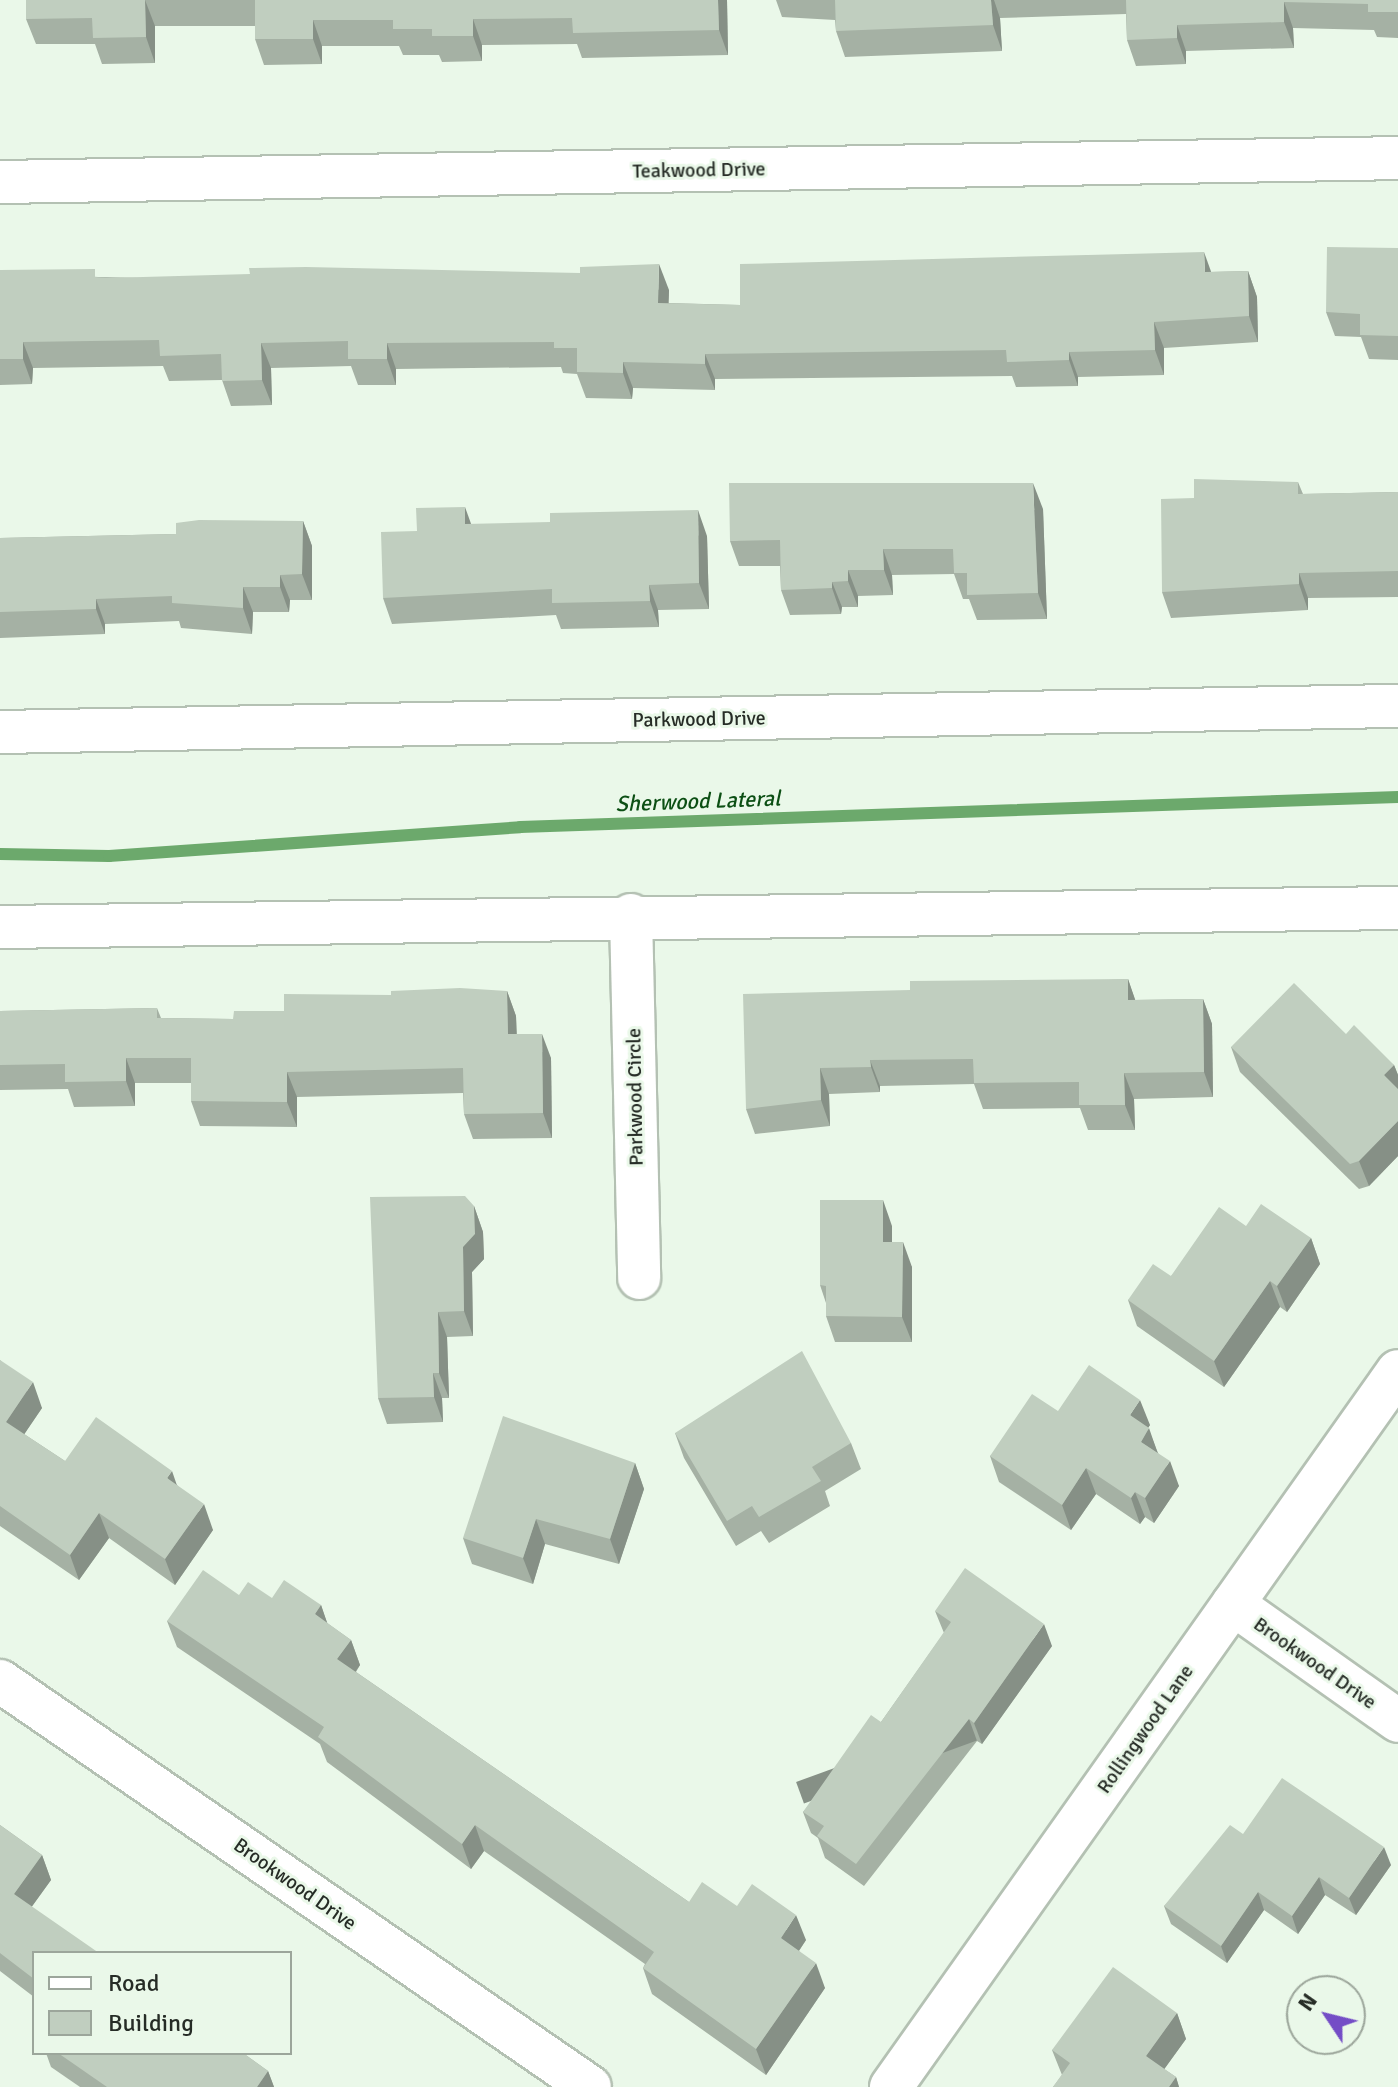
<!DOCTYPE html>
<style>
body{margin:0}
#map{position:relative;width:1398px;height:2087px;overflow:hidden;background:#eaf8e9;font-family:Signika,sans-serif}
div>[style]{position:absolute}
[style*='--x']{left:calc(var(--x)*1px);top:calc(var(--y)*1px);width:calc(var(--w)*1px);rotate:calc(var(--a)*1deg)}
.stream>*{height:12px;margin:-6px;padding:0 6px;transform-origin:6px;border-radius:6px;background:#6ca96c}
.roads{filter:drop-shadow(2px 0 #b4c1b3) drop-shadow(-2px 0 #b4c1b3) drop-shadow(0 2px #b4c1b3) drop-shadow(0 -2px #b4c1b3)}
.minor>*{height:42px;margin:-21px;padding:0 21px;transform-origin:21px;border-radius:21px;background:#fff}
.wall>*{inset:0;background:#a5b1a4}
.shaded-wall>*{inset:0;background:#869086;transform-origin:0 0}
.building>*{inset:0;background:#c0cebf}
span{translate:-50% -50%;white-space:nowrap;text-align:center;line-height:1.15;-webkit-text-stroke:6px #eaf8e9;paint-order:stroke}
.street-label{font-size:20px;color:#262c26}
.water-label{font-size:22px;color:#0c4f14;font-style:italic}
.legend{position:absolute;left:32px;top:1951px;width:260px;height:104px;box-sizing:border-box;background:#eaf8e9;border:2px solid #9ca69b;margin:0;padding:10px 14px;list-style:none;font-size:24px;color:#262c26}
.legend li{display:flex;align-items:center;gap:16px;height:40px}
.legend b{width:40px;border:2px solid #9ca69b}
.north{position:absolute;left:1286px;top:1975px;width:80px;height:80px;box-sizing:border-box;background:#eaf8e9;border:2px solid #9ca69b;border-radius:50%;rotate:305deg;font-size:22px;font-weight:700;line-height:32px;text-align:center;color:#262c26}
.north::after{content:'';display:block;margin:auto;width:28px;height:36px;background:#744dc6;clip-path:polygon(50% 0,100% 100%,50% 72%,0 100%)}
</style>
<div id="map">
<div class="stream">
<div style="--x:0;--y:854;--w:109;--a:1.1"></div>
<div style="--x:109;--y:856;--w:412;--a:-4"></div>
<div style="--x:520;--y:827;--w:879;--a:-1.96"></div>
</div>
<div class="roads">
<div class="minor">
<div style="--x:0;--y:182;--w:1398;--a:-0.98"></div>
<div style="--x:0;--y:732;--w:1398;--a:-1.07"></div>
<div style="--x:631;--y:915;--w:363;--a:88.7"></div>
<div style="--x:0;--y:927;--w:1398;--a:-0.78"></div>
<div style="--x:1233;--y:1604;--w:202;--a:35.3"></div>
<div style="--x:0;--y:1681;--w:716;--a:34.53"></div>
<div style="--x:891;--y:2087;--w:877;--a:-54.7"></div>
</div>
</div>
<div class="wall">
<div style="clip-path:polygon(26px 0,727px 0,728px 55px,582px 58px,577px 44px,482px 45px,482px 61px,442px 62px,439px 55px,403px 55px,399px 46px,322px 46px,322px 64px,264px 65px,255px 39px,255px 26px,155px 26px,155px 63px,102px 64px,95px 44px,36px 44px,26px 19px)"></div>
<div style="clip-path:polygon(776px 0,1398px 0,1398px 38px,1377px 37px,1374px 30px,1293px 28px,1294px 48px,1186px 51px,1186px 64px,1136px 66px,1127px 40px,1126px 14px,1000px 18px,1002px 51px,845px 57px,836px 31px,835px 20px,782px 17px)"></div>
<div style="clip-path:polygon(1398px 248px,1398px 360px,1369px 359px,1361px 337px,1335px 336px,1326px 312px)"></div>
<div style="clip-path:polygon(0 270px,98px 277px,669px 290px,668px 303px,740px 305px,1211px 272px,1248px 271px,1257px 297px,1258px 342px,1164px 348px,1164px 375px,1078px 377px,1078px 386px,1016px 387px,1012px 376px,715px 379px,715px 390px,633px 388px,632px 399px,586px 398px,577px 374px,563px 373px,561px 367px,396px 369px,396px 385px,358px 385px,351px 366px,271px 368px,272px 405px,231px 406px,222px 380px,169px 381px,163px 366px,33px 368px,32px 384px,0 385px)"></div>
<div style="clip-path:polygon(1298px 482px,1303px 494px,1398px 492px,1398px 597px,1308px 598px,1308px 610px,1171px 618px,1162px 592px,1194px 498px)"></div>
<div style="clip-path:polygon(1043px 509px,1047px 619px,977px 620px,969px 599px,963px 599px,954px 574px,892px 575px,893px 595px,858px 596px,858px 607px,842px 607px,841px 614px,790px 615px,781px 590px,780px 566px,739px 566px,730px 541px)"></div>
<div style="clip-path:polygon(303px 521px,312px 546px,312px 600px,290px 600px,289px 612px,253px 612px,252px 634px,181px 628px,179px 621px,105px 624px,105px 634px,0 638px,0 538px,176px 534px)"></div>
<div style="clip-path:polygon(471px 524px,707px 536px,709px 609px,658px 610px,659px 627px,561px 629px,556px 615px,392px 624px,383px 598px,417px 531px)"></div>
<div style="clip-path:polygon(1128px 979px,1135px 1000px,1203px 999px,1212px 1024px,1213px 1097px,1134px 1099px,1135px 1130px,1088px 1130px,1080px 1108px,983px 1109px,974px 1084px,880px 1086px,880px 1092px,829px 1094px,830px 1126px,755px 1134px,746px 1109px,910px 990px)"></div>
<div style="clip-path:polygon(507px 991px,516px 1016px,517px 1034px,551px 1058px,552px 1138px,473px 1139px,464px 1114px,463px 1093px,297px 1097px,297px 1127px,200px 1126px,191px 1101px,191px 1083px,135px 1083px,135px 1106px,74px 1107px,68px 1089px,0 1090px,0 1011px,157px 1008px,161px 1018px,233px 1019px,391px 995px)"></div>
<div style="clip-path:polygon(1346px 1034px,1394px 1065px,1398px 1075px,1398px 1156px,1369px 1186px,1359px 1189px,1240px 1072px,1231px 1047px)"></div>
<div style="clip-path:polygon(474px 1206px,483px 1232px,484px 1259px,472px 1272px,473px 1336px,447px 1337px,449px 1398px,442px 1398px,443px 1422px,387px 1424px,378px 1398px)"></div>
<div style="clip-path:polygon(892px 1226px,892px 1242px,912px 1267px,912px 1342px,835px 1342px,826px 1316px,826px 1303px,820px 1285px)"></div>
<div style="clip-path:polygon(1246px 1226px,1311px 1238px,1320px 1264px,1287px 1312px,1280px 1307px,1224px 1387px,1137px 1326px,1128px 1300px,1171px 1276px)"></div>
<div style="clip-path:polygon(0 1360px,42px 1408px,24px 1434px,65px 1461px,177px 1485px,213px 1530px,175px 1585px,109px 1538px,79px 1580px,0 1526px)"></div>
<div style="clip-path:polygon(1058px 1411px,1150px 1425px,1148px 1428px,1158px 1453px,1179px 1486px,1154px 1523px,1145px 1517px,1140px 1524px,1096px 1494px,1071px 1530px,999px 1482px,990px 1456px)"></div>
<div style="clip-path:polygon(675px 1433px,851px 1443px,861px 1469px,825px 1491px,830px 1506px,769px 1543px,761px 1531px,736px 1546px,684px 1458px)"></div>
<div style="clip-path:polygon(635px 1463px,644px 1489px,619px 1564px,545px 1544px,533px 1584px,472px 1564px,463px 1538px)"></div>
<div style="clip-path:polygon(239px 1595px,321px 1605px,327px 1623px,351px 1640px,360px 1665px,356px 1672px,689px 1902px,737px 1906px,806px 1940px,799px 1951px,825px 1988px,766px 2075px,652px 1994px,643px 1968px,645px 1964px,484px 1851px,471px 1869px,327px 1762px,320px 1744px,177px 1647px,167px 1621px)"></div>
<div style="clip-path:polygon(935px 1611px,1052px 1646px,982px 1744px,977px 1741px,864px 1886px,825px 1858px,818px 1838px,811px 1833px,803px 1812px,881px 1722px,944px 1633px)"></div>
<div style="clip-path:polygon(0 1825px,42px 1855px,51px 1880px,32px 1906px,34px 1997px,0 1971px)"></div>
<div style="clip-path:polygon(1243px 1834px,1391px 1865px,1356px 1915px,1325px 1895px,1298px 1934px,1264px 1910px,1227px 1963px,1171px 1924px,1164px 1906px)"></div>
<div style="clip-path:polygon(1177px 2013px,1186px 2039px,1164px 2069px,1176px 2077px,1179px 2087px,1053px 2087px,1062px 2075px,1052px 2050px)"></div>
<div style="clip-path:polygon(46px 2053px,243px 2053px,268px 2071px,274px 2087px,80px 2087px,51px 2067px)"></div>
</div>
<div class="shaded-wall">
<div style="clip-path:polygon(145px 0,155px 26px,155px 63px,146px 37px)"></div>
<div style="clip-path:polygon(718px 0,727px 0,728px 55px,719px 30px)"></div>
<div style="clip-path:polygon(991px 0,994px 0,1000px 18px,1002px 51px,993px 25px)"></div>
<div style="clip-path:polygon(1284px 2px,1293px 28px,1294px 48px,1284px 22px)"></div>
<div style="clip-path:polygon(473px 19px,482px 45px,482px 61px,473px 36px)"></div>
<div style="clip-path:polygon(313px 20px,322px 46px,322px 64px,313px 39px)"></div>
<div style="clip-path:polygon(1177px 25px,1186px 51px,1186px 64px,1177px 38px)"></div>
<div style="clip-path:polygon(1204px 252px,1213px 277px,1205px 272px)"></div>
<div style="clip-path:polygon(659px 264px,669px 290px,668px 329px,658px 303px)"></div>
<div style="clip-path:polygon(1248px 271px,1257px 297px,1258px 342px,1249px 316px)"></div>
<div style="clip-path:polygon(1154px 322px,1164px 348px,1164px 375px,1155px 350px)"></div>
<div style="clip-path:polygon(23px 342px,33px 368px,32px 384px,23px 359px)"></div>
<div style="clip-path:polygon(261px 343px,271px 368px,272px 405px,262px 380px)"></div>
<div style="clip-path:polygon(387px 343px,396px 369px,396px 385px,387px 359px)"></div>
<div style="clip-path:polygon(1069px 352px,1078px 377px,1078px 386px,1069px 360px)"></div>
<div style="clip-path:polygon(705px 354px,715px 379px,715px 390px,705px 364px)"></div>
<div style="clip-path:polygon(623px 362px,633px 388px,632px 399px,623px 373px)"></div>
<div style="clip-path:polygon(1033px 483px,1043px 509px,1047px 619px,1038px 593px)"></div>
<div style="clip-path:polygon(465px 507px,474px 532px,465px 524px)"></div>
<div style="clip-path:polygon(698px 510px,707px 536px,709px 609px,699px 583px)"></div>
<div style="clip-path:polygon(303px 521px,312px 546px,312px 600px,302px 574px)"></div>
<div style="clip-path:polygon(883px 549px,892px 575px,893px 595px,884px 570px)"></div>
<div style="clip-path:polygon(848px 570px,858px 596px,858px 607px,848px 581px)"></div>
<div style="clip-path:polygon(1299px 573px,1308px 598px,1308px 610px,1299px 584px)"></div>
<div style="clip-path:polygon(280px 575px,290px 600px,289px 612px,280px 587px)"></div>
<div style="clip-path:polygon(832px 582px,842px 607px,841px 614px,832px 588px)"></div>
<div style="clip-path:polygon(649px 585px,658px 610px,659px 627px,650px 601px)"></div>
<div style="clip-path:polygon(243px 587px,253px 612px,252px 634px,243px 608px)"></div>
<div style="clip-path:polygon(96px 599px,105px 624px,105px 634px,96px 609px)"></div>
<div style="clip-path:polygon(1128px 979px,1137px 1005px,1128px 1000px)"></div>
<div style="clip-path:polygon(507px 991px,516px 1016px,517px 1059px,508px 1034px)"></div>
<div style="clip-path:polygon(1203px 999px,1212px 1024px,1213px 1097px,1204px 1072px)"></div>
<div style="clip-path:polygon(542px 1034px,551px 1058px,552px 1138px,543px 1113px)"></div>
<div style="clip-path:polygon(126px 1058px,135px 1083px,135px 1106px,126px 1081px)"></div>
<div style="clip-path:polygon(870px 1060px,880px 1086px,880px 1092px,871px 1067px)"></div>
<div style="clip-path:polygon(1394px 1065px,1398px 1075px,1398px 1095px,1384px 1075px)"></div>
<div style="clip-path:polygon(820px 1068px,829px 1094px,830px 1126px,821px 1100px)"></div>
<div style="clip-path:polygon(287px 1072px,297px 1097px,297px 1127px,287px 1102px)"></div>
<div style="clip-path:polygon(1124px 1073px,1134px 1099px,1135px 1130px,1125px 1105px)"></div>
<div style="clip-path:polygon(1398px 1121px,1398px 1156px,1369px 1186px,1359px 1161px)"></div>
<div style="clip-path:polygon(883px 1200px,892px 1226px,892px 1267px,883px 1242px)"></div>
<div style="clip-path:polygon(474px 1206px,483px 1232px,484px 1259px,472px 1272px,473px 1336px,464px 1311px,463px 1247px)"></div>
<div style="clip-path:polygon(1311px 1238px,1320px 1264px,1287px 1312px,1277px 1286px)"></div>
<div style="clip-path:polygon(903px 1242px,912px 1267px,912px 1342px,902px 1317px)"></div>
<div style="clip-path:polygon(1270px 1281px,1280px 1307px,1224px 1387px,1214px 1361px)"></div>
<div style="clip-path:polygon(438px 1312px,447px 1337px,449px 1398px,439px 1373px)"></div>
<div style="clip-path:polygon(433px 1373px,442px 1398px,443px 1422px,434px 1397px)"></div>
<div style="clip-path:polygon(33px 1382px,42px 1408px,15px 1448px,6px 1422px)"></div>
<div style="clip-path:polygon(1140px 1400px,1150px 1425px,1139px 1441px,1130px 1415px)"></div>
<div style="clip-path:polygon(1149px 1428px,1158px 1454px,1141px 1442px)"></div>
<div style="clip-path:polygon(1170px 1461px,1179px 1486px,1154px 1523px,1145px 1498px)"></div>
<div style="clip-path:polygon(635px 1463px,644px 1489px,619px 1564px,610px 1539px)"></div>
<div style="clip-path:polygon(1086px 1468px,1096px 1494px,1071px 1530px,1062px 1505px)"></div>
<div style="clip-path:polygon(172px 1471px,181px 1497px,167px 1478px)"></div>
<div style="clip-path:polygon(1135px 1492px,1145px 1517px,1140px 1524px,1131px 1498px)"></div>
<div style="clip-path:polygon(204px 1504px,213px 1530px,175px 1585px,165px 1559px)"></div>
<div style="clip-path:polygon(99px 1513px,109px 1538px,79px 1580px,70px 1555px)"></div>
<div style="clip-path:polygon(536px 1519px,545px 1544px,533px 1584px,523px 1558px)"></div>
<div style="clip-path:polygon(321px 1605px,330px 1631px,315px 1614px)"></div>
<div style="clip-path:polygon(1044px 1624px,1052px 1646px,982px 1744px,974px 1723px)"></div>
<div style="clip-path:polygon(351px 1640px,360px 1665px,347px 1684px,337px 1659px)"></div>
<div style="left:969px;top:1719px;width:23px;height:184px;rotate:70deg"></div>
<div style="clip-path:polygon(475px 1825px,484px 1851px,471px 1869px,462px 1844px)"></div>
<div style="clip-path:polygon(1384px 1847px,1391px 1865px,1356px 1915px,1349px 1898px)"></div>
<div style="clip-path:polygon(42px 1855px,51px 1880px,23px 1919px,14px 1894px)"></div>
<div style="clip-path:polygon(1319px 1877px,1325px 1895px,1298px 1934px,1292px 1916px)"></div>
<div style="clip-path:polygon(1258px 1892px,1264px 1910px,1227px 1963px,1221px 1946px)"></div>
<div style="clip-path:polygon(796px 1915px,806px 1940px,790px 1964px,781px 1938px)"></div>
<div style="clip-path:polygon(816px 1963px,825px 1988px,766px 2075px,756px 2049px)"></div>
<div style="clip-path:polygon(1177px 2013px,1186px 2039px,1155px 2082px,1146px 2056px)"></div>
<div style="clip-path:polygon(268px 2071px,274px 2087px,257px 2087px)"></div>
<div style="clip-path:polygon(1176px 2077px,1179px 2087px,1169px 2087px)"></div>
</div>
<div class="building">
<div style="clip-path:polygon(26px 0,718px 0,719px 30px,573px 33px,572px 18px,473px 19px,473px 36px,432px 36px,432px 29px,393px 29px,393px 20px,313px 20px,313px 39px,255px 39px,255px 0,145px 0,146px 37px,93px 38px,92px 18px,26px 19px)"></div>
<div style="clip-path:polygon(835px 0,991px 0,993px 25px,836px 31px)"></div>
<div style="clip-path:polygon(1126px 0,1398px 0,1398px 12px,1368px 12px,1368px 4px,1284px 2px,1284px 22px,1177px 25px,1177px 38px,1127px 40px)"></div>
<div style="clip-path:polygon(1327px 247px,1398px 248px,1398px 336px,1360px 335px,1360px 314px,1326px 312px)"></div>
<div style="clip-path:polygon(1204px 252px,1205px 272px,1248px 271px,1249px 316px,1154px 322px,1155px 350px,1069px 352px,1069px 360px,1007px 362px,1006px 350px,705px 354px,705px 364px,623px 362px,623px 373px,577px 372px,577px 348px,554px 348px,554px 342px,387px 343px,387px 359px,348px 359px,348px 341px,261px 343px,262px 380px,222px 381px,221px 354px,160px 356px,159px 340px,23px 342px,23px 359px,0 359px,0 270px,95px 269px,95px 277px,107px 278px,250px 274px,249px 268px,306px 267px,580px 273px,580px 267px,659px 264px,658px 303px,740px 305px,740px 264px)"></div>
<div style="clip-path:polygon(1194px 479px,1298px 482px,1298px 494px,1398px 492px,1398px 571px,1299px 573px,1299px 584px,1162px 592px,1161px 499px,1194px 498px)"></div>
<div style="clip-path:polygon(729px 483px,1033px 483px,1038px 593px,967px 595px,967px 573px,954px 573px,953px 549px,883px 549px,884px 570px,848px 570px,848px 581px,832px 582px,832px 588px,781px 590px,780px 540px,730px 541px)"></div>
<div style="clip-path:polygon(465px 507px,465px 524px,550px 522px,550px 513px,698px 510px,699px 583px,649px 585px,650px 601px,552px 603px,552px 589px,383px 598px,381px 532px,417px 531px,416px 508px)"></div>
<div style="clip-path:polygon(199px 520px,303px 521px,302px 574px,280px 575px,280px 587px,243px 587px,243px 608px,172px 603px,172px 596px,96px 599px,96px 609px,0 612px,0 538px,176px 534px,176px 523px)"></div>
<div style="clip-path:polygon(1128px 979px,1128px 1000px,1203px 999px,1204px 1072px,1124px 1073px,1125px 1105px,1079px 1105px,1079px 1082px,974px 1083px,973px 1059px,870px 1060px,871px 1067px,820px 1068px,821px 1100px,746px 1109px,743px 994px,910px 990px,910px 981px)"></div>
<div style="clip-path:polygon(1294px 983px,1346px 1034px,1354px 1025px,1394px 1065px,1384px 1075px,1398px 1089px,1398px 1121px,1359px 1161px,1350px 1164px,1231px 1047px)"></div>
<div style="clip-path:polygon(460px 988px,507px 991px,508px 1034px,542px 1034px,543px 1113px,464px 1114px,463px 1068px,287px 1072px,287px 1102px,191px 1101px,191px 1058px,126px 1058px,126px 1081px,65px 1082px,65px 1064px,0 1065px,0 1011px,157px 1008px,157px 1018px,233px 1019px,234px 1011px,284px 1011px,284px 994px,391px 995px,391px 991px)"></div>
<div style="clip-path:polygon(465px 1196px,474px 1206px,475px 1234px,463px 1247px,464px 1311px,438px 1312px,439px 1373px,433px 1373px,434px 1397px,378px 1398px,370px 1197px)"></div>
<div style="clip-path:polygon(820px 1200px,883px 1200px,883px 1242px,903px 1242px,902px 1317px,826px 1316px,826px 1286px,820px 1285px)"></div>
<div style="clip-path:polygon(1261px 1204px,1311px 1238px,1277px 1286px,1270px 1281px,1214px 1361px,1128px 1300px,1153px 1264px,1171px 1276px,1219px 1207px,1246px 1226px)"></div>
<div style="clip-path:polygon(802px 1351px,851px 1443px,812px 1467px,821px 1481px,759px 1517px,752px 1506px,727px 1521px,675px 1433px)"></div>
<div style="clip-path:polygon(0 1360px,33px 1382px,6px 1422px,65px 1461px,96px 1417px,172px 1471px,167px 1478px,204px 1504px,165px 1559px,99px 1513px,70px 1555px,0 1506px)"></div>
<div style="clip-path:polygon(1089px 1365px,1140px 1400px,1130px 1415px,1149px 1428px,1141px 1442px,1170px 1461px,1145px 1498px,1135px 1492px,1131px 1498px,1086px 1468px,1062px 1505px,990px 1456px,1032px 1394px,1058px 1411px)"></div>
<div style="clip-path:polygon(503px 1416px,635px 1463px,610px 1539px,536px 1519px,523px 1558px,463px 1538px)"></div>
<div style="clip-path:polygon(965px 1568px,1044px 1624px,974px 1723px,969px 1719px,856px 1864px,817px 1836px,824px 1826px,803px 1812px,871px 1715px,881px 1722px,951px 1622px,935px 1611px)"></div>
<div style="clip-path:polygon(203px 1570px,239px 1595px,248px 1582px,272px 1598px,284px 1580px,321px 1605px,315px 1614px,351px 1640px,337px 1659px,689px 1902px,702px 1882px,737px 1906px,752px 1884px,796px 1915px,781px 1938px,816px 1963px,756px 2049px,643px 1968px,654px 1952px,475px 1825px,462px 1844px,318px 1737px,324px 1727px,167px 1621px)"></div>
<div style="clip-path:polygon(1282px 1778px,1384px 1847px,1349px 1898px,1319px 1877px,1292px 1916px,1258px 1892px,1221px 1946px,1164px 1906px,1230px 1825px,1243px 1834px)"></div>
<div style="clip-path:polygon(0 1825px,42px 1855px,14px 1894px,99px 1953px,34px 1953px,34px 1979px,0 1953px)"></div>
<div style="clip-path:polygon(1113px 1967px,1177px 2013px,1146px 2056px,1176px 2077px,1169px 2087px,1053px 2087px,1070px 2063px,1052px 2050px)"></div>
<div style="clip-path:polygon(58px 2053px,243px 2053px,268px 2071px,257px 2087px,107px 2087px)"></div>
</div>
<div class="street-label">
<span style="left:699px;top:170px;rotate:-1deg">Teakwood Drive</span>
<span style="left:699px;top:719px;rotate:-1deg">Parkwood Drive</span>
<span style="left:635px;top:1097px;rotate:-91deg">Parkwood Circle</span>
<span style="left:1315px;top:1663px;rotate:35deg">Brookwood Drive</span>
<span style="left:1145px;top:1729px;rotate:-55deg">Rollingwood Lane</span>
<span style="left:295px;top:1884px;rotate:35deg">Brookwood Drive</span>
</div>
<div class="water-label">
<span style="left:698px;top:801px;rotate:-2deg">Sherwood Lateral</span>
</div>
<ul class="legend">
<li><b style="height:10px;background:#fff"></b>Road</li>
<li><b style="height:22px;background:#c0cebf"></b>Building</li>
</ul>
<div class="north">N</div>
</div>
